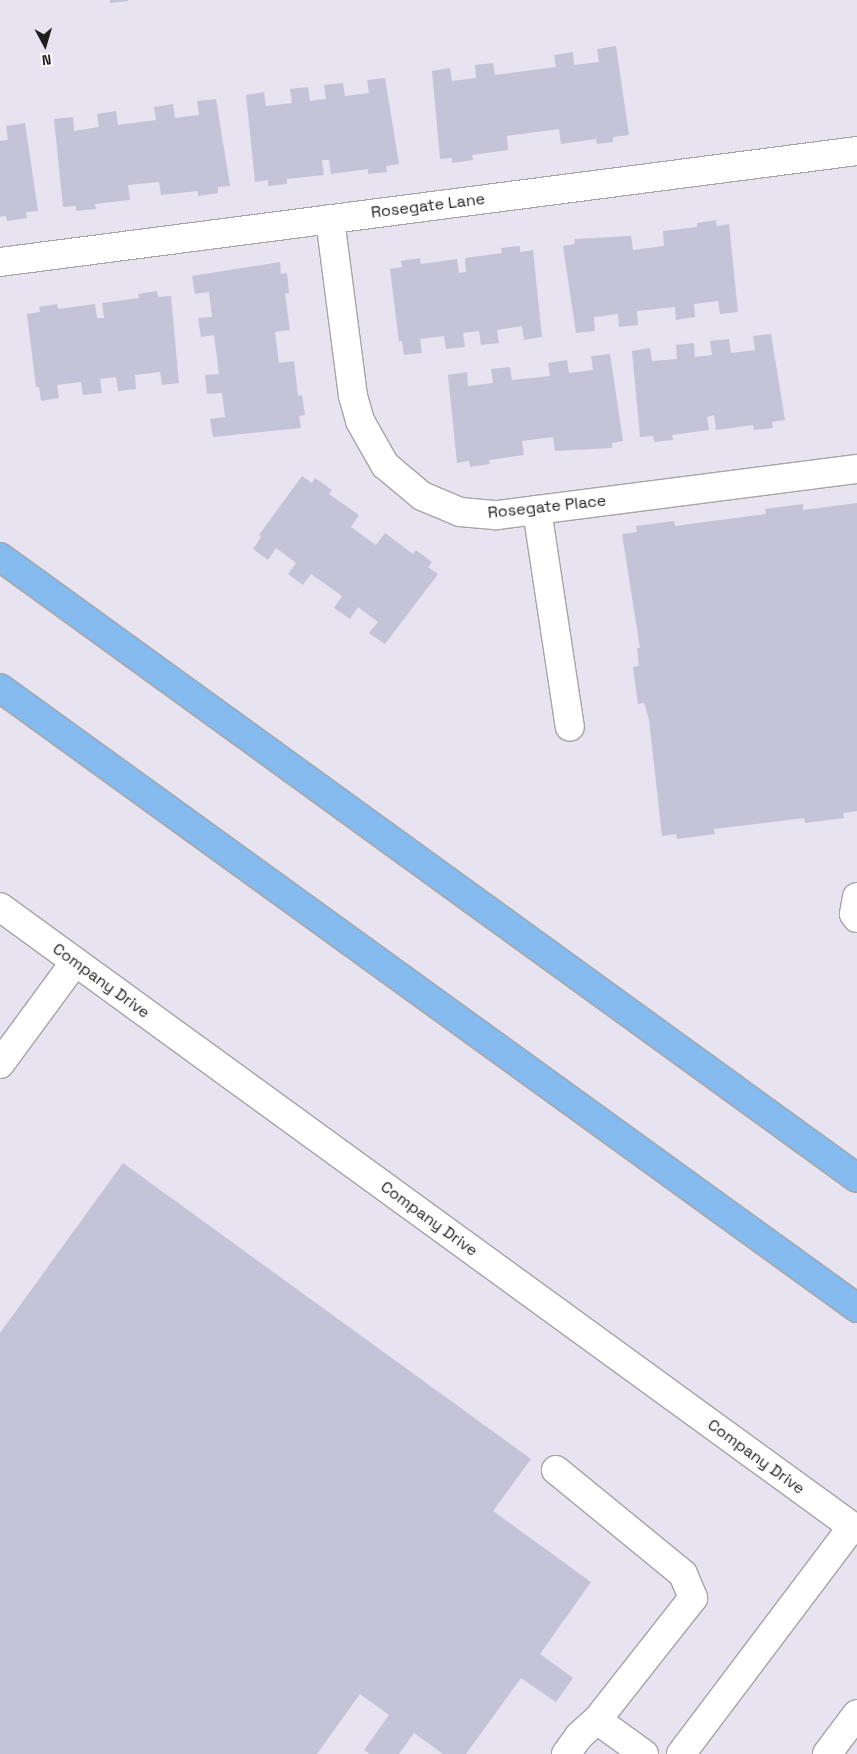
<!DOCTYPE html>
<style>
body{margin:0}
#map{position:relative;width:857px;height:1754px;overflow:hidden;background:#e7e3f0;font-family:"Space Grotesk",sans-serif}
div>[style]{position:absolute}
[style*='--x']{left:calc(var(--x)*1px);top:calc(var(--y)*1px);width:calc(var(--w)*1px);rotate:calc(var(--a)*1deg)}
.building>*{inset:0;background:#c5c3d7}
.roads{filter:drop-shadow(1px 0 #a5a5a5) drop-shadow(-1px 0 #a5a5a5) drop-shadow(0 1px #a5a5a5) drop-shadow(0 -1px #a5a5a5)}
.minor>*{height:28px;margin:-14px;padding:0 14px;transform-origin:14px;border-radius:14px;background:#fff}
.highway>*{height:28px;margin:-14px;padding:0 14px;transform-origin:14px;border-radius:14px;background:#84baee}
span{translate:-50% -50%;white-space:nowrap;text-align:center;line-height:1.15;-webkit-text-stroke:4.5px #fff;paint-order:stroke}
.street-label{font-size:16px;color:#1e1e1e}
.north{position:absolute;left:20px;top:20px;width:50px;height:50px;-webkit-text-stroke:4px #fff;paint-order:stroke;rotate:174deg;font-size:14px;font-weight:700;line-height:20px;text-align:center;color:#1e1e1e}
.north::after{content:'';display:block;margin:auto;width:18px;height:22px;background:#1e1e1e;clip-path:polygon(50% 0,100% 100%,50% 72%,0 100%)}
</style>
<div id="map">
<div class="building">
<div style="clip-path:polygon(110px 0,128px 0,128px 1px,110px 3px)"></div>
<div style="clip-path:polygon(616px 46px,629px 135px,613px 137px,613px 142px,597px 144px,596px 139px,561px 144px,559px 129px,507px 136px,508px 150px,472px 155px,473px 160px,452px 163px,452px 158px,440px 159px,432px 71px,450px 68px,452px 81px,476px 78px,475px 65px,493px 63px,495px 75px,556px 67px,554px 55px,573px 52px,574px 65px,599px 62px,597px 49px)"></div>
<div style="clip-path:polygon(385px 78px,399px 164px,386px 166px,387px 172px,368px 174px,368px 169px,331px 174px,329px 160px,322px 160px,324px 175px,287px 179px,287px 184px,268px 186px,268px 180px,255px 182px,246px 95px,264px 92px,266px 106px,292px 103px,290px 89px,308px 87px,310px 101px,326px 99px,324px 85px,343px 83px,345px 96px,369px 93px,367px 80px)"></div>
<div style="clip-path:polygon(216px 99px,230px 186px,218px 187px,218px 193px,198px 196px,198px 191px,161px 195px,159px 182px,128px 185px,130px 200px,95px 204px,96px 209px,76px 211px,76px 206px,63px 207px,54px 119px,73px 117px,74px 131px,99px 127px,97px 114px,116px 111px,118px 125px,156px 120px,154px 107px,173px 104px,175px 118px,199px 115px,197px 101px)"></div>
<div style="clip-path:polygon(25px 123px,38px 211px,26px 212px,27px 218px,7px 221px,6px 216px,0 217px,0 141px,8px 140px,6px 126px)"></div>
<div style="clip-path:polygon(716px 220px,717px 226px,729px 224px,738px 312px,720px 314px,718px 301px,694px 304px,695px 317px,676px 320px,675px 307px,637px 311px,638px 325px,619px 327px,618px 314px,594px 317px,595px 331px,576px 333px,563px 246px,575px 244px,574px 239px,631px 236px,633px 250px,664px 246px,663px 231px,697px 227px,697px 223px)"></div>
<div style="clip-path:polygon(520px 246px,520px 252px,533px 250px,542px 337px,524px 340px,522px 326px,497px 330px,499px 343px,481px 345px,479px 331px,463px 333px,465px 347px,446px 349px,444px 336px,420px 339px,422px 353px,404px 355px,402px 341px,399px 342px,390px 269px,402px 267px,401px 261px,420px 258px,421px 264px,457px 259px,459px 273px,466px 272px,465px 258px,502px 253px,501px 248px)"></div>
<div style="clip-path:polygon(280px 262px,281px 274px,287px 273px,289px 293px,285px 294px,290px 330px,275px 332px,279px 363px,294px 361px,298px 396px,302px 395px,305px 415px,299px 416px,301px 428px,213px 437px,210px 419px,225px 417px,222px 393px,207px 394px,205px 375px,219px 374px,214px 335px,201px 337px,198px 318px,212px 317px,209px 292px,195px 294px,192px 276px)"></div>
<div style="clip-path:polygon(157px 291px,158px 297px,171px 296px,179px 383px,162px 385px,160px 372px,135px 375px,136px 389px,118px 391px,116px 377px,100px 379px,102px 393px,83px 395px,81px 382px,57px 385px,59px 398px,41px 401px,39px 387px,36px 387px,27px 314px,40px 312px,39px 307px,57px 304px,58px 309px,95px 304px,97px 318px,104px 318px,102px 303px,139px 298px,138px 294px)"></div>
<div style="clip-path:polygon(771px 334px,785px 420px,772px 422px,773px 428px,754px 430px,753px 425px,716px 430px,714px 415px,707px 417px,709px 430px,672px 435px,673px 440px,654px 442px,653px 436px,640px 437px,632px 351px,650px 348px,652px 361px,677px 359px,676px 345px,694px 343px,695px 357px,712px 355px,710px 341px,729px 339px,731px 353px,755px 350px,753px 336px)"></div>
<div style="clip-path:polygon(610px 354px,623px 441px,612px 443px,612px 448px,555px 451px,553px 437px,522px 441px,524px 455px,489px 460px,490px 464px,470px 467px,469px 461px,457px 463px,448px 375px,467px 372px,468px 386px,493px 383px,491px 369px,510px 367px,512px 380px,550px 376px,548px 363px,567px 360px,569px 373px,593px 370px,591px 356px)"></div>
<div style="clip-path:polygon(302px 476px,312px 483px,315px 478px,332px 490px,329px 494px,359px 515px,351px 527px,376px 545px,385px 533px,413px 554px,416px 550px,432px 562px,428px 567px,438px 574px,385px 644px,369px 633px,378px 622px,358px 607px,350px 619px,334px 608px,342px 596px,311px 574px,303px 585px,288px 574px,296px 563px,276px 548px,268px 560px,253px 549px,261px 537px,259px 535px)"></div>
<div style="clip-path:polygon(857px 503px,857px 811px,843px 813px,844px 818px,805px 823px,804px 818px,714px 829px,715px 834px,677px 839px,676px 834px,662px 836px,649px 720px,644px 703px,638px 704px,633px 667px,639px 666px,637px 648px,640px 648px,622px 534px,637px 532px,636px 526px,674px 521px,675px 526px,766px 514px,765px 509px,803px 504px,803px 510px)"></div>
<div style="clip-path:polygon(123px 1163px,531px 1459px,493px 1511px,591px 1582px,540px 1654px,573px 1678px,556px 1702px,521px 1678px,466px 1754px,443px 1754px,414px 1733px,399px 1754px,370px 1754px,364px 1750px,389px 1715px,360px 1694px,317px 1754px,0 1754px,0 1333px)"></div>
</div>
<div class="roads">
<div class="minor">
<div style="--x:330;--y:219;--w:178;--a:82.6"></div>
<div style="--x:353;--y:396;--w:26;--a:74"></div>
<div style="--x:360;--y:421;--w:51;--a:60.4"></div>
<div style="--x:385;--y:465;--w:48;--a:40"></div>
<div style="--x:422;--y:496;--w:41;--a:22.8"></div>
<div style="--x:460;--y:512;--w:37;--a:5"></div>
<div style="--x:497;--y:515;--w:363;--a:-7.3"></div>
<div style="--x:0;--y:262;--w:864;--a:-7.38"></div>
<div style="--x:537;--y:510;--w:219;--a:81.4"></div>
<div style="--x:857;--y:897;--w:17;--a:100"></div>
<div style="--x:854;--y:914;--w:5;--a:53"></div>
<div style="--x:0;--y:907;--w:1060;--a:36.02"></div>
<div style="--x:0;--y:1064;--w:127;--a:-53.7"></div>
<div style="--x:556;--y:1470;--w:164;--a:39.3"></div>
<div style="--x:683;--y:1574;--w:26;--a:67"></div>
<div style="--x:693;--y:1598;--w:155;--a:128.2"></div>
<div style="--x:566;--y:1754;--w:22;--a:-54"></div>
<div style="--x:579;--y:1736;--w:24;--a:-42"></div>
<div style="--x:597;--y:1720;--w:58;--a:35.9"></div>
<div style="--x:681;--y:1754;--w:284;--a:-53"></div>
<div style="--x:827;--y:1754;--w:50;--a:-53.1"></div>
</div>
<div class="highway">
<div style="--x:0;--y:557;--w:1058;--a:35.93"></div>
<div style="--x:0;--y:688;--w:1058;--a:35.88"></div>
</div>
</div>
<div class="street-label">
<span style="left:428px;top:206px;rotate:-7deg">Rosegate Lane</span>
<span style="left:547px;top:507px;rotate:-6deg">Rosegate Place</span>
<span style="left:101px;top:981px;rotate:36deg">Company Drive</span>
<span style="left:429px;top:1219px;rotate:36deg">Company Drive</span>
<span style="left:756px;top:1457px;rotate:36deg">Company Drive</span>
</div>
<div class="north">N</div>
</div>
